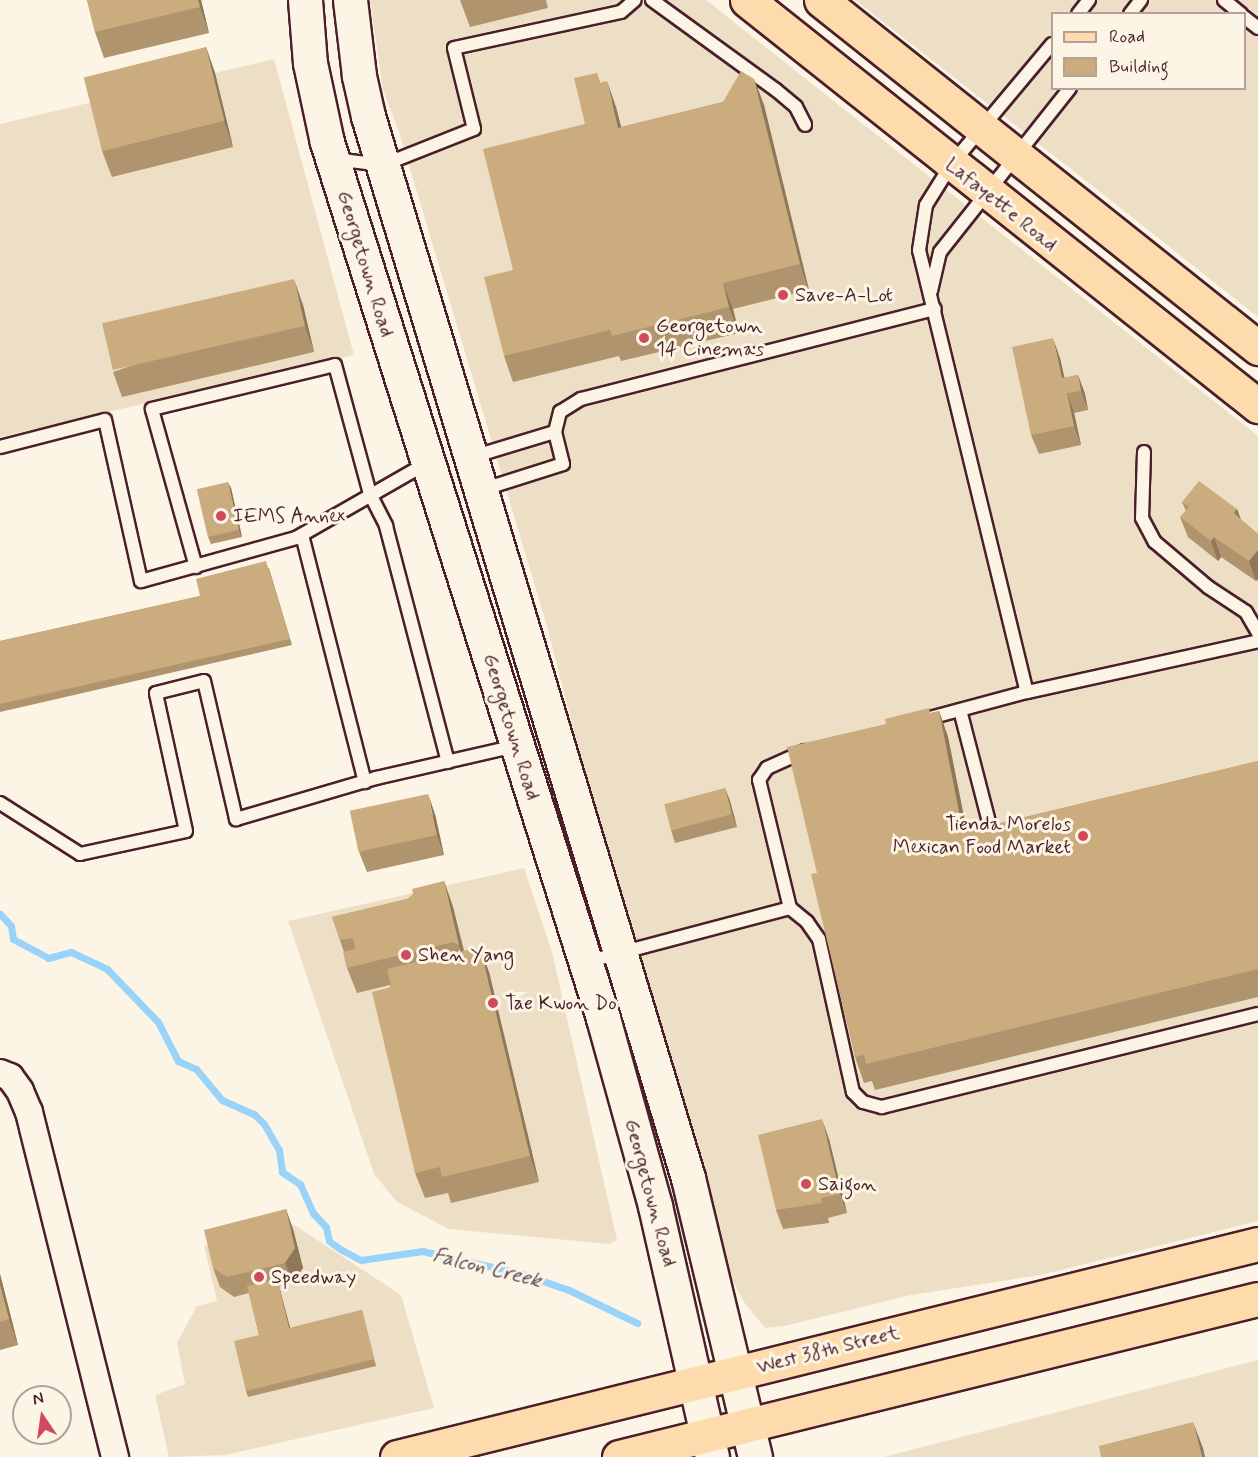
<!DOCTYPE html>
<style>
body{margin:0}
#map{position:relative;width:1258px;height:1457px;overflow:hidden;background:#fcf5e5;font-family:Mynerve,sans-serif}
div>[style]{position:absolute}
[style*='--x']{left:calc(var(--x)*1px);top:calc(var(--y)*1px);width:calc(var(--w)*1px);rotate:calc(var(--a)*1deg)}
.built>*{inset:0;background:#eddfc6}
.stream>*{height:7px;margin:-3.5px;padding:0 3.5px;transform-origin:3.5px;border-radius:3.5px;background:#99d3f9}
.roads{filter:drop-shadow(2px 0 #4a1f2b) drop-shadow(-2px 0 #4a1f2b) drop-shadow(0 2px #4a1f2b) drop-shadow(0 -2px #4a1f2b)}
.lane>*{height:12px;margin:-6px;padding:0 6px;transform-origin:6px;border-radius:6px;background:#fcf5e5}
.street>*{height:26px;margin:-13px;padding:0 13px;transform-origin:13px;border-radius:13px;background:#fcf5e5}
.secondary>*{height:33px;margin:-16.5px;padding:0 16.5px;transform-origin:16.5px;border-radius:16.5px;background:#fcf5e5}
.primary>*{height:33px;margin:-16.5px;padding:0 16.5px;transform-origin:16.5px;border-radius:16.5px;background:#fedbac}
.wall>*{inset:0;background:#af946d}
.shaded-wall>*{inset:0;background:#8e7859}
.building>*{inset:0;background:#cbac7f;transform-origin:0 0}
.dots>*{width:16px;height:16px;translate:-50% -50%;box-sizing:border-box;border:3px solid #fcf5e5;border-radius:50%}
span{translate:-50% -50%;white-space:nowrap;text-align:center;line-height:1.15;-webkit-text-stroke:6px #fcf5e5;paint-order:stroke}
.street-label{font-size:20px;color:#4a1f2b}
.poi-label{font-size:20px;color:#4a1f2b}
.left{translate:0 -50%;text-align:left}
.right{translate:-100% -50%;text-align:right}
.water-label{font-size:21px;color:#5e4c5e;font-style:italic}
.legend{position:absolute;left:1051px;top:12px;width:195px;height:78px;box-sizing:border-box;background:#fcf5e5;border:2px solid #b59f9b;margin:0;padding:8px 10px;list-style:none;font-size:18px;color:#4a1f2b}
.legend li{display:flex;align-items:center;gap:12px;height:30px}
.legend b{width:30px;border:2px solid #b59f9b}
.north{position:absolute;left:12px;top:1385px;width:60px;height:60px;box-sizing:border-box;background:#fcf5e5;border:2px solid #b59f9b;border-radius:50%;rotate:347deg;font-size:16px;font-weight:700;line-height:24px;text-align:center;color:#4a1f2b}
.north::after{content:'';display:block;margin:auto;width:21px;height:27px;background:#d1495b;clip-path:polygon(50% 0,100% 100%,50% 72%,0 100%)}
</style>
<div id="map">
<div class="built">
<div style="clip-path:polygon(370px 0,706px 0,1258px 436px,1258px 1221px,1041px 1275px,911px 1295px,784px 1326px,765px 1328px,744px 1302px,729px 1274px,696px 1138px,618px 901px,546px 623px,399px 132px,383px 90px)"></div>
<div style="clip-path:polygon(evenodd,855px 0,1258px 0,1258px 317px,1085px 180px,855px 0,1052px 14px,1244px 14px,1244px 88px,1052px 88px,1052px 14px)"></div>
<div style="clip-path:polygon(274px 59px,354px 355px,0 437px,0 124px)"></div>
<div style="clip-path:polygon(524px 868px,552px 952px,617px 1240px,609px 1244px,449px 1229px,397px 1202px,374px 1174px,288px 921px)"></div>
<div style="clip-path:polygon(293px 1224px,401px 1295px,434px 1408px,225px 1455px,169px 1457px,155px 1395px,185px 1384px,177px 1343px,197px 1306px,217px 1301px,204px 1246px)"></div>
<div style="clip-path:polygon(1258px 1360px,1258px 1457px,884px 1457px)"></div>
</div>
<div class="stream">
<div style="--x:0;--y:914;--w:16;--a:47"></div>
<div style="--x:11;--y:926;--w:13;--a:81"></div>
<div style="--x:13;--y:939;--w:40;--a:28"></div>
<div style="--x:48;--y:958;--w:24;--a:-15"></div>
<div style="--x:71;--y:952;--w:40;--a:25"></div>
<div style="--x:107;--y:969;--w:74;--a:46.1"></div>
<div style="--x:158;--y:1022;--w:44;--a:62.9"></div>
<div style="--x:178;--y:1061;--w:20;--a:24"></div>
<div style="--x:196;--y:1069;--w:40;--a:50"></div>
<div style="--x:222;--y:1100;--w:35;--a:24"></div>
<div style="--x:254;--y:1114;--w:14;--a:45"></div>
<div style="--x:264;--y:1124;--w:30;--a:60"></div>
<div style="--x:279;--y:1150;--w:22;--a:82"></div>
<div style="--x:282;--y:1172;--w:22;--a:34"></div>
<div style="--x:300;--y:1184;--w:32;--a:66"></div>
<div style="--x:313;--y:1213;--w:19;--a:47"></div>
<div style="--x:326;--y:1227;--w:14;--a:78"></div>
<div style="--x:329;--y:1241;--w:14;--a:36"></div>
<div style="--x:340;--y:1249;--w:24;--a:28"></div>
<div style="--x:361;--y:1260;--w:62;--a:-8.4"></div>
<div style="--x:422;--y:1251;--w:104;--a:12.8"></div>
<div style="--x:523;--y:1274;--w:49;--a:19.2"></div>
<div style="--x:569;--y:1290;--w:76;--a:25.9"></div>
</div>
<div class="roads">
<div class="lane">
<div style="--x:652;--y:0;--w:153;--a:36"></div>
<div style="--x:776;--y:90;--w:26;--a:40"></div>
<div style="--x:796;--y:107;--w:20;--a:63"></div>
<div style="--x:1224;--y:0;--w:22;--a:39"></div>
<div style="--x:1078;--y:14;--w:18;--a:-52"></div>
<div style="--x:1130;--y:14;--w:18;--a:-52"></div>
<div style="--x:1244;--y:17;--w:18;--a:38"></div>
<div style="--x:1052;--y:44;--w:158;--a:129.9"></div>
<div style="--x:951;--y:165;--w:47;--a:122"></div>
<div style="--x:926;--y:205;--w:46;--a:98.8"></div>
<div style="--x:919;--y:250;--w:455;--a:76.3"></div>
<div style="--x:1027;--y:692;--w:237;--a:-12.4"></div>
<div style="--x:334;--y:159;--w:49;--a:7"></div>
<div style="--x:383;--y:165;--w:98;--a:-21.6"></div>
<div style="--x:474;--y:129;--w:83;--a:-103.9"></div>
<div style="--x:454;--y:48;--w:171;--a:-12.2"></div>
<div style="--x:621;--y:12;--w:18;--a:-41"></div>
<div style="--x:931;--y:291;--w:40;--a:-77"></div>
<div style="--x:940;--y:252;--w:209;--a:-51.6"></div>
<div style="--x:555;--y:432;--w:21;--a:-76"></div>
<div style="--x:560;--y:412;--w:25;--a:-32"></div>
<div style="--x:581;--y:399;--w:365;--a:-14.3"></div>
<div style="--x:0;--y:447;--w:108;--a:-14.4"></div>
<div style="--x:105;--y:420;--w:165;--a:77.4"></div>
<div style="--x:141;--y:581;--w:161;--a:-15.5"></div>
<div style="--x:296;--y:538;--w:149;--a:-29.8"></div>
<div style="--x:1144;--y:452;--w:66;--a:91.7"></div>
<div style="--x:1142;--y:518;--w:27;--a:62"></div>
<div style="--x:1155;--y:542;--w:70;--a:40.3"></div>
<div style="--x:1208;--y:587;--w:45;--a:33.3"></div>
<div style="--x:1246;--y:612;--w:24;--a:60"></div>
<div style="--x:472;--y:457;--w:87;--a:-16.8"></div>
<div style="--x:555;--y:432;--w:33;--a:76"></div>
<div style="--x:563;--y:464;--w:86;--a:162.4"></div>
<div style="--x:302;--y:535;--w:255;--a:75.7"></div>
<div style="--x:196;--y:567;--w:164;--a:-105.6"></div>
<div style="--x:152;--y:409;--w:188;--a:-13.5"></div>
<div style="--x:335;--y:365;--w:134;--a:74.8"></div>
<div style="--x:370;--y:494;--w:36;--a:63"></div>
<div style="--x:386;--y:526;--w:244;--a:75.3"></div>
<div style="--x:960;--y:710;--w:132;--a:75.5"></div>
<div style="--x:926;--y:719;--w:105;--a:-15"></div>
<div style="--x:0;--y:803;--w:95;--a:32.5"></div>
<div style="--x:80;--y:854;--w:108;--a:-12.2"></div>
<div style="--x:186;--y:831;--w:141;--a:-102.3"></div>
<div style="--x:156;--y:693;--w:49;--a:-14"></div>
<div style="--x:204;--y:681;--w:142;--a:76.9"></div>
<div style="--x:236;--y:819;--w:146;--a:-16.3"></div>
<div style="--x:376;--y:778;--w:144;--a:-12.9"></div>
<div style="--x:790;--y:908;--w:22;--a:39"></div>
<div style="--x:807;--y:922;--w:21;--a:55"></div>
<div style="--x:819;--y:939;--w:157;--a:77.5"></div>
<div style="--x:853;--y:1092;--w:14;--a:45"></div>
<div style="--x:863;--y:1102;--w:20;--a:15"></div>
<div style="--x:882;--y:1107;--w:387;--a:-13.9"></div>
<div style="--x:586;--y:962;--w:211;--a:-14.8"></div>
<div style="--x:790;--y:908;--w:132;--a:-103.6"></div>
<div style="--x:759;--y:780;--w:14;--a:-56"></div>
<div style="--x:767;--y:768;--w:42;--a:-24.1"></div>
</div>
<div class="street">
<div style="--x:0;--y:1073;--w:11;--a:22"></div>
<div style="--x:10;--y:1077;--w:17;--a:54"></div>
<div style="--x:20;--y:1091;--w:23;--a:67"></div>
<div style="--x:29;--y:1112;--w:356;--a:76"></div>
</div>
<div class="secondary">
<div style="--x:305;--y:0;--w:63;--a:85.5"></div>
<div style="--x:310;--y:63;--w:81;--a:77.9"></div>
<div style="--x:327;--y:142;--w:918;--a:72.51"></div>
<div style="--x:603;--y:1018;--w:195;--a:74.5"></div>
<div style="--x:655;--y:1206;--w:257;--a:77.2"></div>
<div style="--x:350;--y:0;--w:77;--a:83.2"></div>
<div style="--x:359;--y:76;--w:41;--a:77.3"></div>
<div style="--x:368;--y:116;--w:1109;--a:73.23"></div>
<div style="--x:688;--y:1178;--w:287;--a:76.5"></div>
</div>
<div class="primary">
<div style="--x:747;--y:0;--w:653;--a:38.47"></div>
<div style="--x:821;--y:0;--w:559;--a:38.53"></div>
<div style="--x:397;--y:1457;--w:887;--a:-13.9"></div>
<div style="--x:619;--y:1457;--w:658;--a:-13.89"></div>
</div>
</div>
<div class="wall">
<div style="clip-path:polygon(87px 0,201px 0,209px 33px,104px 58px,95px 32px)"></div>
<div style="clip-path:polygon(460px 0,546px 0,548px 8px,470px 27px)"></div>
<div style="clip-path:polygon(206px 47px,215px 73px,233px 147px,112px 177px,102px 151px)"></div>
<div style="clip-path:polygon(597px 73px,600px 83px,616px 107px,621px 127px,723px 102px,754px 79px,764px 105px,809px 290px,733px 309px,739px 333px,621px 361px,619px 356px,513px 382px,504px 356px,585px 124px)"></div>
<div style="clip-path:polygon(303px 305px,314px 352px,122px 397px,113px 372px)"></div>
<div style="clip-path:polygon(1060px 358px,1064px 378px,1078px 375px,1085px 394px,1088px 410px,1074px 413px,1081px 445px,1039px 454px,1031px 435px)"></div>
<div style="clip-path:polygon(231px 488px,242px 537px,211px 544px,208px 537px)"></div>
<div style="clip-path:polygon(1182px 502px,1237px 509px,1241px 520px,1258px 534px,1258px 579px,1256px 581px,1221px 557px,1218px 561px,1188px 537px,1180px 517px,1186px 511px)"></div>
<div style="clip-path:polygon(269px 568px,292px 645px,0 712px,0 641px,200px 596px)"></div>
<div style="clip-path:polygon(939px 711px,948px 737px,967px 831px,1258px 761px,1258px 997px,875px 1090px,872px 1081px,864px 1083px,855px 1057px,817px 873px,931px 713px)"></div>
<div style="clip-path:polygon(725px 788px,730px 801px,737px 827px,675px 843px,671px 830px)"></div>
<div style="clip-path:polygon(435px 814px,444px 855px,367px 872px,359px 852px)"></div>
<div style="clip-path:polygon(444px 881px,453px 907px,464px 950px,489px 972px,539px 1182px,451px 1203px,448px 1193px,425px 1198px,415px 1173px,390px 985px,357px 993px,347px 968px,344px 952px,332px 917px,407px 899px)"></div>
<div style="clip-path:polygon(829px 1139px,847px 1213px,828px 1218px,829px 1223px,783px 1229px,776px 1210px)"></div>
<div style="clip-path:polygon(293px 1229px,303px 1268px,293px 1282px,279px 1286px,290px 1328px,362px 1310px,376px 1366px,248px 1397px,246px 1391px,259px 1335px,249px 1293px,234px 1297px,220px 1287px,213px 1268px)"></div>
<div style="clip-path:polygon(0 1274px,18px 1345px,0 1350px)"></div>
</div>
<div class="shaded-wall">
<div style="clip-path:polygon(198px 0,201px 0,209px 33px,200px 7px)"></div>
<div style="clip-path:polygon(206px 47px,215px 73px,233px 147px,224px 121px)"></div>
<div style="clip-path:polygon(754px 79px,764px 105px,809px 290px,800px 264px)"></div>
<div style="clip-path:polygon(607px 81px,616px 107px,628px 154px,618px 128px)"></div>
<div style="clip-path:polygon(294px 279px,303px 305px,314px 352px,305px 326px)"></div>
<div style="clip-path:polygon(723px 283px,733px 309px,739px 333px,729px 307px)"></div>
<div style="clip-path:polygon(1053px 338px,1060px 358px,1068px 393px,1062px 378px)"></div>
<div style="clip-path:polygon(1078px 375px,1085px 394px,1088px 410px,1081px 391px)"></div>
<div style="clip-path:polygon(1067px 393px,1074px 413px,1081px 445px,1074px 426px)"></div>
<div style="clip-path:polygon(228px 482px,231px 488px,242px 537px,239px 530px)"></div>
<div style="clip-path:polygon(1237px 509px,1244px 528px,1234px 513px)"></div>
<div style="clip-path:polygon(1214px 537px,1221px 557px,1218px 561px,1211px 541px)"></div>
<div style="clip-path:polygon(1258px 550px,1258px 579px,1256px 581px,1249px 561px)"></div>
<div style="clip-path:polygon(939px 711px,948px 737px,972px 858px,963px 832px)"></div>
<div style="clip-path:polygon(725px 788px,730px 801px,737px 827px,732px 814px)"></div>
<div style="clip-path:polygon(428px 794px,435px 814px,444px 855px,437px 835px)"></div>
<div style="clip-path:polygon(444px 881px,453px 907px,468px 971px,459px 945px)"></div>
<div style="clip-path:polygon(480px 947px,489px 972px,539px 1182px,530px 1156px)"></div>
<div style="clip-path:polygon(822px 1119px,829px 1139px,847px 1213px,840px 1194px)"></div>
<div style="clip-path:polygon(286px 1209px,293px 1229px,303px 1268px,293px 1282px,285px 1263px)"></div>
<div style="clip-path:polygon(0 1274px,18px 1345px,9px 1319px,0 1285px)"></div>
<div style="clip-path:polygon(277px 1279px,279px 1286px,292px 1335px,289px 1328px)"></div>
<div style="clip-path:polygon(1193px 1422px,1203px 1448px,1205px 1457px,1202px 1457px)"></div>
</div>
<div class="building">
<div style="clip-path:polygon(87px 0,198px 0,200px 7px,95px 32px)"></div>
<div style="left:206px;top:47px;width:76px;height:126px;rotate:76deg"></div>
<div style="clip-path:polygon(741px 71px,754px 79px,800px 264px,723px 283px,729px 307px,612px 336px,610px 330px,504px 356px,484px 277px,513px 270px,483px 149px,585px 124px,574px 78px,597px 73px,599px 83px,607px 81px,618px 128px,723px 102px)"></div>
<div style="left:294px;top:279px;width:48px;height:197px;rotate:77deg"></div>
<div style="clip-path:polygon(1053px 338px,1062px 378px,1078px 375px,1081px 391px,1067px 393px,1074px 426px,1031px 435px,1012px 347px)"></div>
<div style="clip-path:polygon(1199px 481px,1237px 509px,1234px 513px,1258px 534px,1258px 550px,1249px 561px,1214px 537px,1211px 541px,1180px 517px,1189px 507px,1182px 502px)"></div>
<div style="left:228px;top:482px;width:49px;height:32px;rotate:77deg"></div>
<div style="clip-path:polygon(266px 561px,290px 639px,0 704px,0 641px,200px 596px,196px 579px)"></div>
<div style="clip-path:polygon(929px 708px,930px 713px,939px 711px,963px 832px,1258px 761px,1258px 969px,866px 1064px,864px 1055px,855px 1057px,811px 874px,817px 873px,787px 747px,886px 724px,885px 719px)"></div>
<div style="left:725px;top:788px;width:27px;height:63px;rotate:75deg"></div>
<div style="left:428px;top:794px;width:42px;height:80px;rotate:78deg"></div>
<div style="clip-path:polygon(444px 881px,459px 945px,453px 942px,347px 968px,343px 952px,355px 949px,353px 938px,340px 940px,332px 917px,407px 899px,413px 894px,412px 889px)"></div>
<div style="clip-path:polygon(480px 947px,530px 1156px,442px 1177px,440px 1167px,415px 1173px,372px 992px,391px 987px,387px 969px)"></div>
<div style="clip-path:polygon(822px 1119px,840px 1194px,821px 1198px,822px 1203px,776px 1210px,758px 1135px)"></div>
<div style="clip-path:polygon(286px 1209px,295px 1248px,285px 1263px,227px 1277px,213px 1268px,204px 1230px)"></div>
<div style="clip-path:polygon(277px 1279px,289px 1328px,362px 1310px,374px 1359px,246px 1391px,234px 1341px,259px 1335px,247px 1286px)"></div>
<div style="clip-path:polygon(0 1285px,9px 1319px,0 1322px)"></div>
<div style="clip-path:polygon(1193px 1422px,1202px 1457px,1101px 1457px,1099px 1446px)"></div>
</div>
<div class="dots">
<div style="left:783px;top:295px;background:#d1495b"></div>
<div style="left:644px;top:338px;background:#d1495b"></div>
<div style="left:221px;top:516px;background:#d1495b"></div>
<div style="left:1083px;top:836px;background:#d1495b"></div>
<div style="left:406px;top:955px;background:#d1495b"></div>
<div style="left:493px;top:1003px;background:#d1495b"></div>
<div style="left:806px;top:1184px;background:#d1495b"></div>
<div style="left:259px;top:1277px;background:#d1495b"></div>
</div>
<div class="street-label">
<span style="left:1001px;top:205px;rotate:39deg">Lafayette Road</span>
<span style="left:365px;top:264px;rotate:73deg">Georgetown Road</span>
<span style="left:511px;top:727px;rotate:73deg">Georgetown Road</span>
<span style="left:650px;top:1193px;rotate:75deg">Georgetown Road</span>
<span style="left:828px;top:1350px;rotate:-14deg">West 38th Street</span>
</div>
<div class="poi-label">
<span class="left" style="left:795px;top:295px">Save-A-Lot</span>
<span class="left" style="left:656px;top:338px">Georgetown<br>14 Cinemas</span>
<span class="left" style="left:233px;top:516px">IEMS Annex</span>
<span class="right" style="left:1071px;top:836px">Tienda Morelos<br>Mexican Food Market</span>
<span class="left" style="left:418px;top:955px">Shen Yang</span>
<span class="left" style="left:505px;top:1003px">Tae Kwon Do</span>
<span class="left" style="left:818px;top:1184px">Saigon</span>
<span class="left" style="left:271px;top:1277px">Speedway</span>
</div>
<div class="water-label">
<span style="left:487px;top:1268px;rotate:14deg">Falcon Creek</span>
</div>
<ul class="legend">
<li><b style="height:8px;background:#fedbac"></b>Road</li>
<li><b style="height:16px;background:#cbac7f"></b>Building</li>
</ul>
<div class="north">N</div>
</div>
